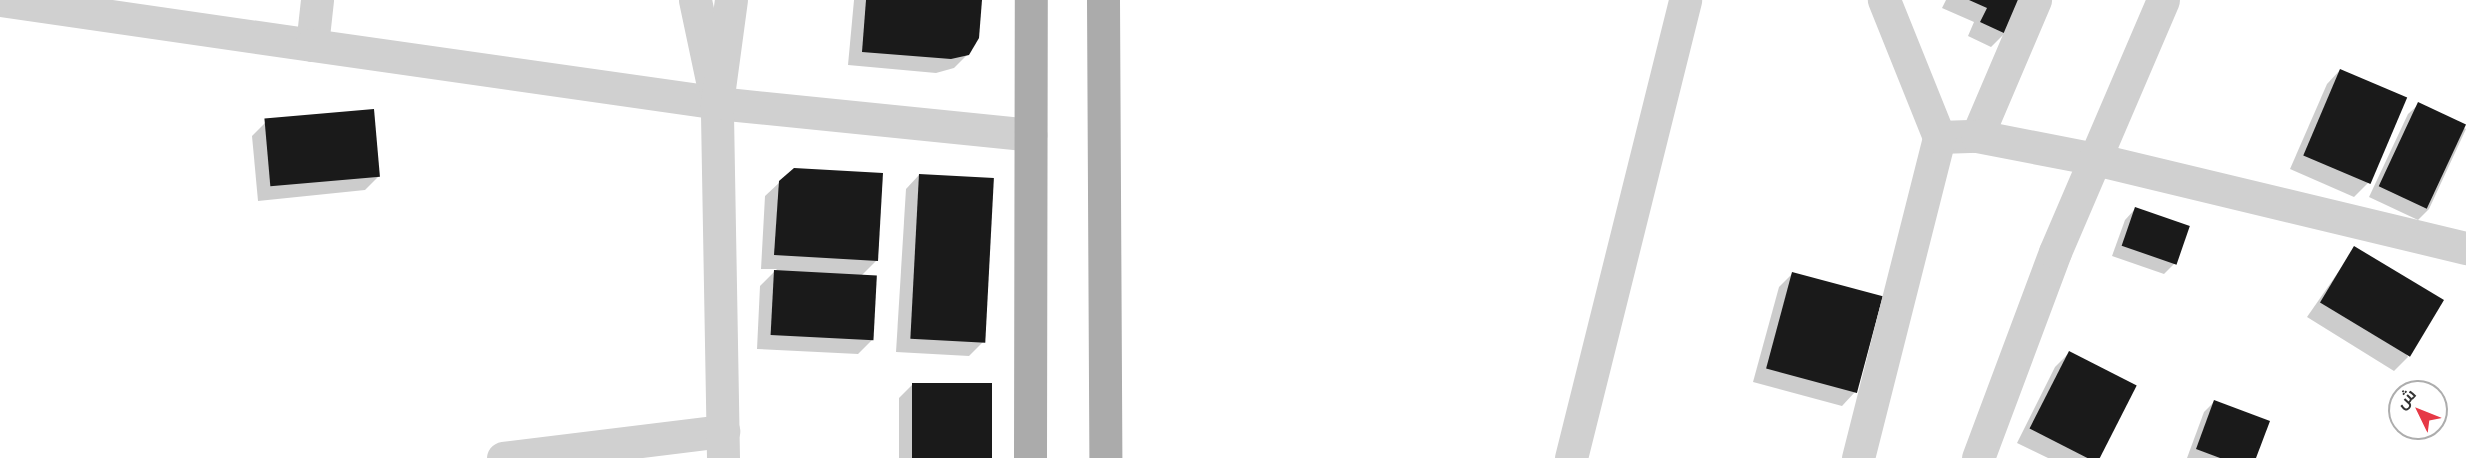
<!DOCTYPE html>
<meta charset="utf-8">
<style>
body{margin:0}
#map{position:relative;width:2466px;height:458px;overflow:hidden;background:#fff;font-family:Raleway,Cairo,sans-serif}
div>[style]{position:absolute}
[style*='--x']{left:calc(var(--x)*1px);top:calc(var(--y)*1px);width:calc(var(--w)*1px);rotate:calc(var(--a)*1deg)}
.shadow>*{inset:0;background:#0003}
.building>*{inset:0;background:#1a1a1a;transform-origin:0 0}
.minor>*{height:33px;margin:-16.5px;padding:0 16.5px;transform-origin:16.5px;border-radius:16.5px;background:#d0d0d0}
.major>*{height:33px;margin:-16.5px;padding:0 16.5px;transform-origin:16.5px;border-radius:16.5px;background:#ababab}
span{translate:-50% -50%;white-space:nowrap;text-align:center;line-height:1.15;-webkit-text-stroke:6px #fff;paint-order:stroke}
.north{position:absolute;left:2388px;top:380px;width:60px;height:60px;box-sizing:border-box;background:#fff;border:2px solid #adadad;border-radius:50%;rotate:313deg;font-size:16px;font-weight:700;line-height:24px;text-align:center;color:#333}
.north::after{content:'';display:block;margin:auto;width:21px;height:27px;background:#e63946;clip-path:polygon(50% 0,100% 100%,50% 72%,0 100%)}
</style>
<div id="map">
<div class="shadow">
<div style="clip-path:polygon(854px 0,981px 0,968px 54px,954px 68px,936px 73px,848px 65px)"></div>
<div style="clip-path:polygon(1946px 0,2021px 0,2005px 33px,1991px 47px,1968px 36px,1974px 22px,1942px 8px)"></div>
<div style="clip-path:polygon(2340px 70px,2368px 183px,2354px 197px,2290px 169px,2327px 84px)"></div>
<div style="clip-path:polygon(2419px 104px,2466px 129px,2429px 209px,2418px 220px,2369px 197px,2408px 114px)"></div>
<div style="clip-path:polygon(266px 122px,379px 176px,365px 190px,258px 201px,252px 136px)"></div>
<div style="clip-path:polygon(919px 175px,983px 342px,969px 356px,896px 352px,906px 189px)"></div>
<div style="clip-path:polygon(780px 182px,877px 260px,861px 276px,872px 340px,858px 354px,757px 349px,760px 286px,777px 269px,761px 269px,765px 196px)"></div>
<div style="clip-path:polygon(2135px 209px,2175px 263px,2164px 274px,2112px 256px,2125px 220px)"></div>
<div style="clip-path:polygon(2355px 248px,2408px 357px,2394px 371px,2307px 317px)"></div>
<div style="clip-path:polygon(1793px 273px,1855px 392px,1842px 406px,1753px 382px,1779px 287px)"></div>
<div style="clip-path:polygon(2069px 353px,2135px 385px,2099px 458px,2048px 458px,2017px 443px,2055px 367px)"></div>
<div style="clip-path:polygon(913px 384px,991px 458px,899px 458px,899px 398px)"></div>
<div style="clip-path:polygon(2215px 401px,2254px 458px,2187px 458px,2204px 412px)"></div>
</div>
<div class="building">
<div style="clip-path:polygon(866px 0,982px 0,979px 38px,969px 55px,951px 59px,862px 52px)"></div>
<div style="clip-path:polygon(1969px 0,2023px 0,2006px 34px,1980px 22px,1987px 8px)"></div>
<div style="left:2340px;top:69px;width:73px;height:94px;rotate:23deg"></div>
<div style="left:2418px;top:102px;width:53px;height:93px;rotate:25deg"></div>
<div style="left:374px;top:109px;width:68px;height:110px;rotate:85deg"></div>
<div style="clip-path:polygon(794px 168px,883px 173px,878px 261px,774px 255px,779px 181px)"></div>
<div style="left:919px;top:174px;width:75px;height:165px;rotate:3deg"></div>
<div style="left:2135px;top:207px;width:58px;height:41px;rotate:19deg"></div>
<div style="left:2354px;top:246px;width:105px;height:66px;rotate:31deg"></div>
<div style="left:774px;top:270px;width:103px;height:65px;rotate:3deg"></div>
<div style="left:1792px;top:272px;width:94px;height:100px;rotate:15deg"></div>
<div style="left:2069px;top:351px;width:76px;height:87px;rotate:27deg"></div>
<div style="left:912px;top:383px;width:80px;height:75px"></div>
<div style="clip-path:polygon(2214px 400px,2270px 421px,2256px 458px,2220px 458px,2196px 449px)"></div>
</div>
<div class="minor">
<div style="--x:0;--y:0;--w:315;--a:8.2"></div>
<div style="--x:317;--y:0;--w:45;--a:96.3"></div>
<div style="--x:312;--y:45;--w:409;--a:8.1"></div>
<div style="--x:717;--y:103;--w:315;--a:5.8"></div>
<div style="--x:695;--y:0;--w:83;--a:78.1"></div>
<div style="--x:1977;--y:136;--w:148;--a:-66.9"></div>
<div style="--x:1939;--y:137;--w:38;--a:-2"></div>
<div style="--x:1977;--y:136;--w:120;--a:11"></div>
<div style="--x:2095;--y:159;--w:382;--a:13.5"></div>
<div style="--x:503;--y:458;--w:222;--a:-7"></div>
<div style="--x:723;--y:458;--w:355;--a:-91"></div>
<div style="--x:717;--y:103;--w:104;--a:-82.3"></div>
<div style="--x:1571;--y:458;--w:472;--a:-76"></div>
<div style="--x:1858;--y:458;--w:331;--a:-75.8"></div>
<div style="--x:1939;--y:137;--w:148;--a:-111.9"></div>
<div style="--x:1978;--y:458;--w:220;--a:-69.5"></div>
<div style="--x:2055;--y:252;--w:274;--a:-66.8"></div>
</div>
<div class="major">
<div style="--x:1103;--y:0;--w:458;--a:89.7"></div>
<div style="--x:1030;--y:458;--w:458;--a:-89.9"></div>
</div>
<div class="north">ش</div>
</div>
